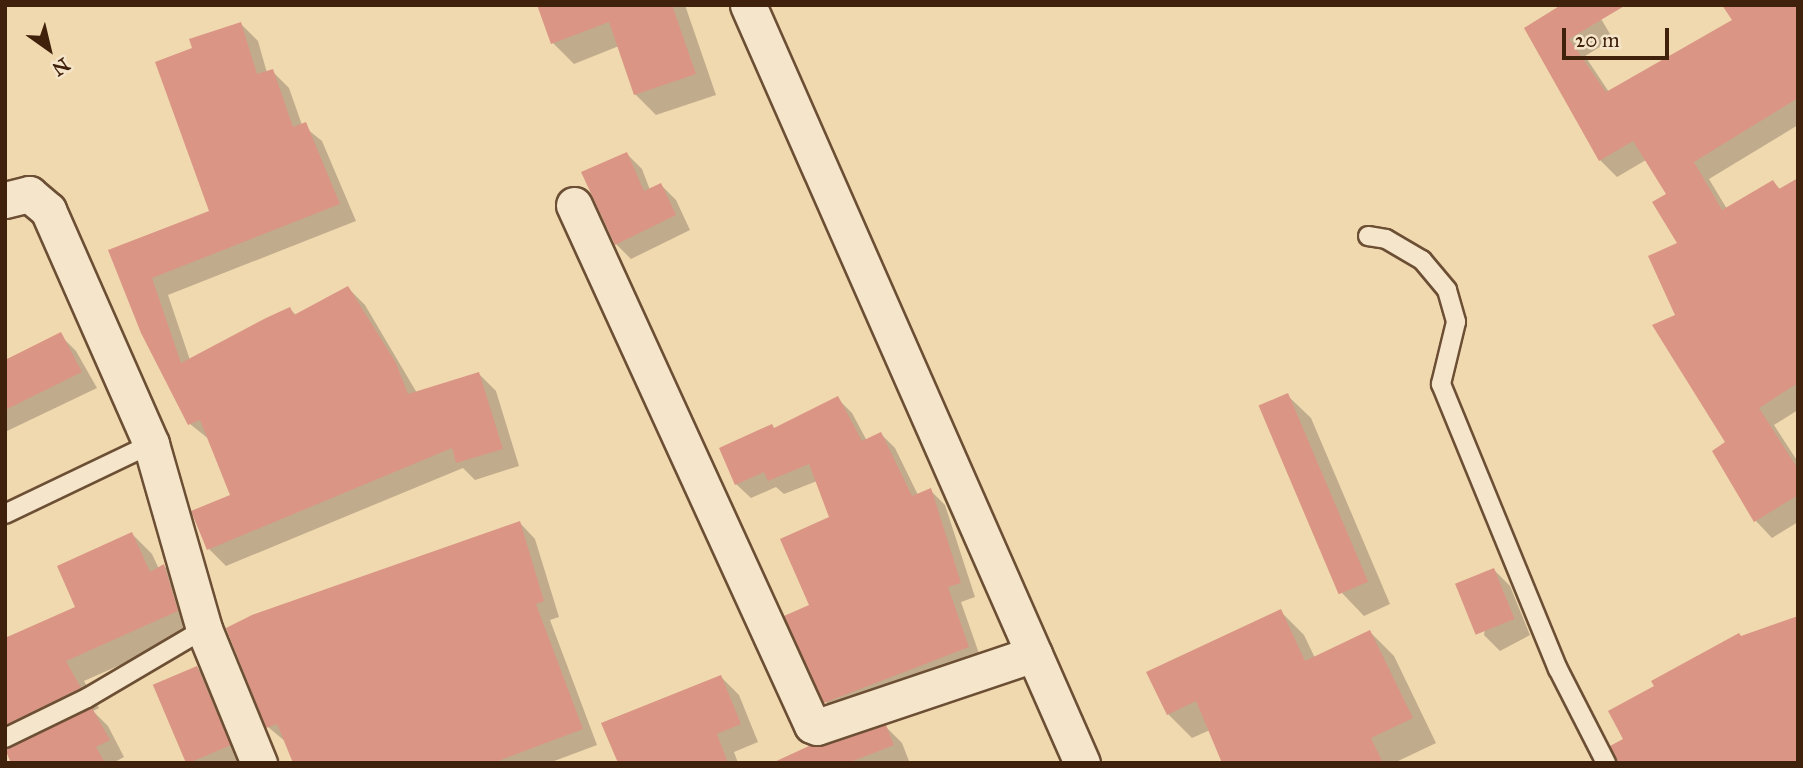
<!DOCTYPE html>
<style>
body{margin:0}
#map{position:relative;width:1803px;height:768px;overflow:hidden;background:#f0d8af;font-family:"IM FELL Great Primer",serif}
div>[style]{position:absolute}
[style*='--x']{left:calc(var(--x)*1px);top:calc(var(--y)*1px);width:calc(var(--w)*1px);rotate:calc(var(--a)*1deg)}
.shadow>*{inset:0;background:#0003}
.building>*{inset:0;background:#da9585;transform-origin:0 0}
.roads{filter:drop-shadow(2px 0 #6c4f34) drop-shadow(-2px 0 #6c4f34) drop-shadow(0 2px #6c4f34) drop-shadow(0 -2px #6c4f34)}
.service>*{height:18px;margin:-9px;padding:0 9px;transform-origin:9px;border-radius:9px;background:#f5e6cb}
.minor>*{height:35px;margin:-17.5px;padding:0 17.5px;transform-origin:17.5px;border-radius:17.5px;background:#f5e6cb}
span{translate:-50% -50%;white-space:nowrap;text-align:center;line-height:1.15;-webkit-text-stroke:5px #f5e6cb;paint-order:stroke}
.frame{position:absolute;inset:0;border:7px solid #40210b;pointer-events:none}
.north{position:absolute;left:14px;top:14px;width:70px;height:70px;-webkit-text-stroke:5px #f5e6cb;paint-order:stroke;rotate:146deg;font-size:19px;font-weight:700;line-height:28px;text-align:center;color:#40210b}
.north::after{content:'';display:block;margin:auto;width:24px;height:32px;background:#40210b;clip-path:polygon(50% 0,100% 100%,50% 72%,0 100%)}
.scale{position:absolute;left:1562px;top:28px;width:107px;height:32px;box-sizing:border-box;border:4px solid #40210b;border-top:0;padding-left:9px;font-size:21px;line-height:24px;white-space:nowrap;color:#40210b;-webkit-text-stroke:5px #f5e6cb;paint-order:stroke}
</style>
<div id="map">
<div class="shadow">
<div style="clip-path:polygon(539px 5px,685px 5px,716px 95px,656px 115px,635px 94px,619px 46px,574px 64px,553px 43px)"></div>
<div style="clip-path:polygon(1798px 5px,1798px 125px,1709px 179px,1727px 209px,1773px 182px,1781px 190px,1798px 180px,1798px 410px,1774px 425px,1798px 462px,1798px 522px,1772px 538px,1756px 521px,1714px 451px,1728px 443px,1677px 315px,1680px 244px,1668px 195px,1646px 160px,1617px 177px,1600px 160px,1526px 28px,1597px 12px,1613px 39px,1585px 56px,1609px 92px)"></div>
<div style="clip-path:polygon(241px 24px,258px 41px,267px 73px,272px 71px,289px 88px,302px 125px,322px 141px,356px 221px,168px 295px,190px 360px,290px 309px,296px 315px,348px 288px,365px 305px,417px 393px,479px 374px,496px 391px,519px 466px,475px 480px,463px 468px,226px 566px,209px 549px,232px 496px,210px 440px,190px 424px,142px 332px,110px 251px,211px 212px,194px 49px)"></div>
<div style="clip-path:polygon(627px 154px,642px 169px,650px 190px,661px 185px,676px 200px,690px 230px,631px 259px,616px 244px)"></div>
<div style="clip-path:polygon(60px 335px,76px 351px,97px 388px,5px 432px,5px 363px)"></div>
<div style="clip-path:polygon(1288px 396px,1311px 418px,1390px 604px,1364px 616px,1342px 593px,1261px 407px)"></div>
<div style="clip-path:polygon(837px 398px,852px 413px,867px 441px,881px 434px,895px 448px,918px 495px,930px 490px,945px 505px,975px 597px,961px 602px,982px 662px,840px 717px,826px 702px,811px 606px,832px 518px,817px 481px,784px 494px,776px 487px,751px 498px,736px 484px,775px 430px)"></div>
<div style="clip-path:polygon(520px 523px,535px 539px,559px 617px,550px 620px,597px 745px,549px 763px,295px 763px,286px 742px,268px 727px)"></div>
<div style="clip-path:polygon(132px 534px,152px 554px,159px 569px,164px 566px,184px 586px,197px 631px,84px 681px,99px 708px,93px 711px,108px 726px,124px 757px,113px 763px,13px 763px,24px 742px,6px 724px,5px 638px,77px 608px)"></div>
<div style="clip-path:polygon(1494px 570px,1510px 586px,1530px 635px,1500px 651px,1484px 635px)"></div>
<div style="clip-path:polygon(1280px 611px,1304px 635px,1315px 658px,1370px 632px,1394px 656px,1436px 743px,1394px 763px,1224px 763px,1210px 730px,1192px 738px,1168px 714px)"></div>
<div style="clip-path:polygon(197px 668px,213px 684px,241px 763px,189px 763px,155px 686px)"></div>
<div style="clip-path:polygon(721px 677px,739px 695px,758px 742px,734px 752px,738px 763px,618px 763px)"></div>
<div style="clip-path:polygon(886px 727px,902px 743px,909px 761px,822px 763px,816px 747px)"></div>
</div>
<div class="building">
<div style="clip-path:polygon(537px 5px,672px 5px,696px 74px,634px 95px,609px 22px,551px 44px)"></div>
<div style="clip-path:polygon(1561px 5px,1626px 5px,1569px 39px,1606px 92px,1732px 20px,1722px 5px,1798px 5px,1798px 98px,1694px 162px,1722px 210px,1773px 180px,1779px 189px,1798px 178px,1798px 383px,1759px 408px,1798px 469px,1798px 495px,1754px 522px,1712px 451px,1725px 442px,1652px 325px,1675px 315px,1648px 256px,1677px 243px,1652px 202px,1666px 194px,1633px 141px,1599px 161px,1524px 28px)"></div>
<div style="clip-path:polygon(241px 22px,257px 74px,273px 69px,293px 127px,306px 122px,340px 204px,152px 278px,181px 363px,266px 318px,290px 307px,294px 315px,348px 286px,396px 363px,408px 394px,479px 372px,503px 449px,456px 463px,452px 448px,207px 550px,191px 511px,230px 495px,200px 420px,188px 425px,141px 333px,108px 250px,209px 211px,155px 62px,192px 48px,189px 39px)"></div>
<div style="clip-path:polygon(627px 152px,644px 191px,661px 183px,676px 215px,615px 245px,581px 172px)"></div>
<div style="clip-path:polygon(61px 332px,82px 372px,5px 410px,5px 360px)"></div>
<div style="left:1288px;top:393px;width:205px;height:32px;rotate:67deg"></div>
<div style="clip-path:polygon(838px 396px,862px 441px,881px 432px,912px 496px,931px 488px,961px 583px,948px 587px,969px 647px,824px 703px,784px 616px,809px 605px,780px 539px,829px 517px,809px 464px,768px 481px,764px 472px,735px 485px,719px 448px,772px 424px,774px 428px)"></div>
<div style="clip-path:polygon(520px 521px,544px 601px,536px 604px,583px 729px,493px 763px,293px 763px,277px 724px,266px 728px,226px 628px,252px 615px)"></div>
<div style="clip-path:polygon(132px 532px,150px 572px,164px 564px,178px 611px,66px 661px,81px 688px,5px 725px,5px 638px,75px 607px,57px 566px)"></div>
<div style="left:1494px;top:568px;width:55px;height:42px;rotate:68deg"></div>
<div style="clip-path:polygon(1281px 609px,1305px 661px,1370px 630px,1413px 718px,1371px 738px,1383px 763px,1222px 763px,1196px 701px,1167px 715px,1146px 672px)"></div>
<div style="clip-path:polygon(1798px 616px,1798px 763px,1617px 763px,1610px 746px,1623px 739px,1608px 711px,1654px 686px,1651px 681px,1739px 633px,1741px 636px)"></div>
<div style="left:197px;top:666px;width:86px;height:48px;rotate:67deg"></div>
<div style="clip-path:polygon(721px 675px,741px 724px,717px 734px,728px 763px,618px 763px,601px 723px)"></div>
<div style="clip-path:polygon(92px 708px,110px 740px,96px 747px,105px 763px,11px 763px,5px 749px)"></div>
<div style="clip-path:polygon(886px 725px,894px 745px,848px 763px,772px 763px,809px 746px,823px 746px)"></div>
</div>
<div class="roads">
<div class="service">
<div style="--x:1368;--y:236;--w:18;--a:9"></div>
<div style="--x:1386;--y:239;--w:42;--a:30.3"></div>
<div style="--x:1422;--y:260;--w:39;--a:50"></div>
<div style="--x:1447;--y:290;--w:33;--a:74"></div>
<div style="--x:1456;--y:322;--w:64;--a:103.6"></div>
<div style="--x:1441;--y:384;--w:308;--a:67.7"></div>
<div style="--x:1558;--y:669;--w:106;--a:62.9"></div>
<div style="--x:5;--y:514;--w:162;--a:-25.6"></div>
<div style="--x:5;--y:738;--w:91;--a:-26"></div>
<div style="--x:87;--y:698;--w:136;--a:-30.5"></div>
</div>
<div class="minor">
<div style="--x:748;--y:5;--w:828;--a:66.22"></div>
<div style="--x:5;--y:200;--w:25;--a:-14"></div>
<div style="--x:29;--y:194;--w:25;--a:40"></div>
<div style="--x:48;--y:210;--w:256;--a:66.2"></div>
<div style="--x:151;--y:444;--w:192;--a:74"></div>
<div style="--x:204;--y:629;--w:145;--a:67.7"></div>
<div style="--x:574;--y:205;--w:572;--a:65.41"></div>
<div style="--x:812;--y:725;--w:5;--a:22"></div>
<div style="--x:817;--y:727;--w:229;--a:-18.6"></div>
</div>
</div>
<div class="frame"></div>
<div class="north">N</div>
<div class="scale">20 m</div>
</div>
